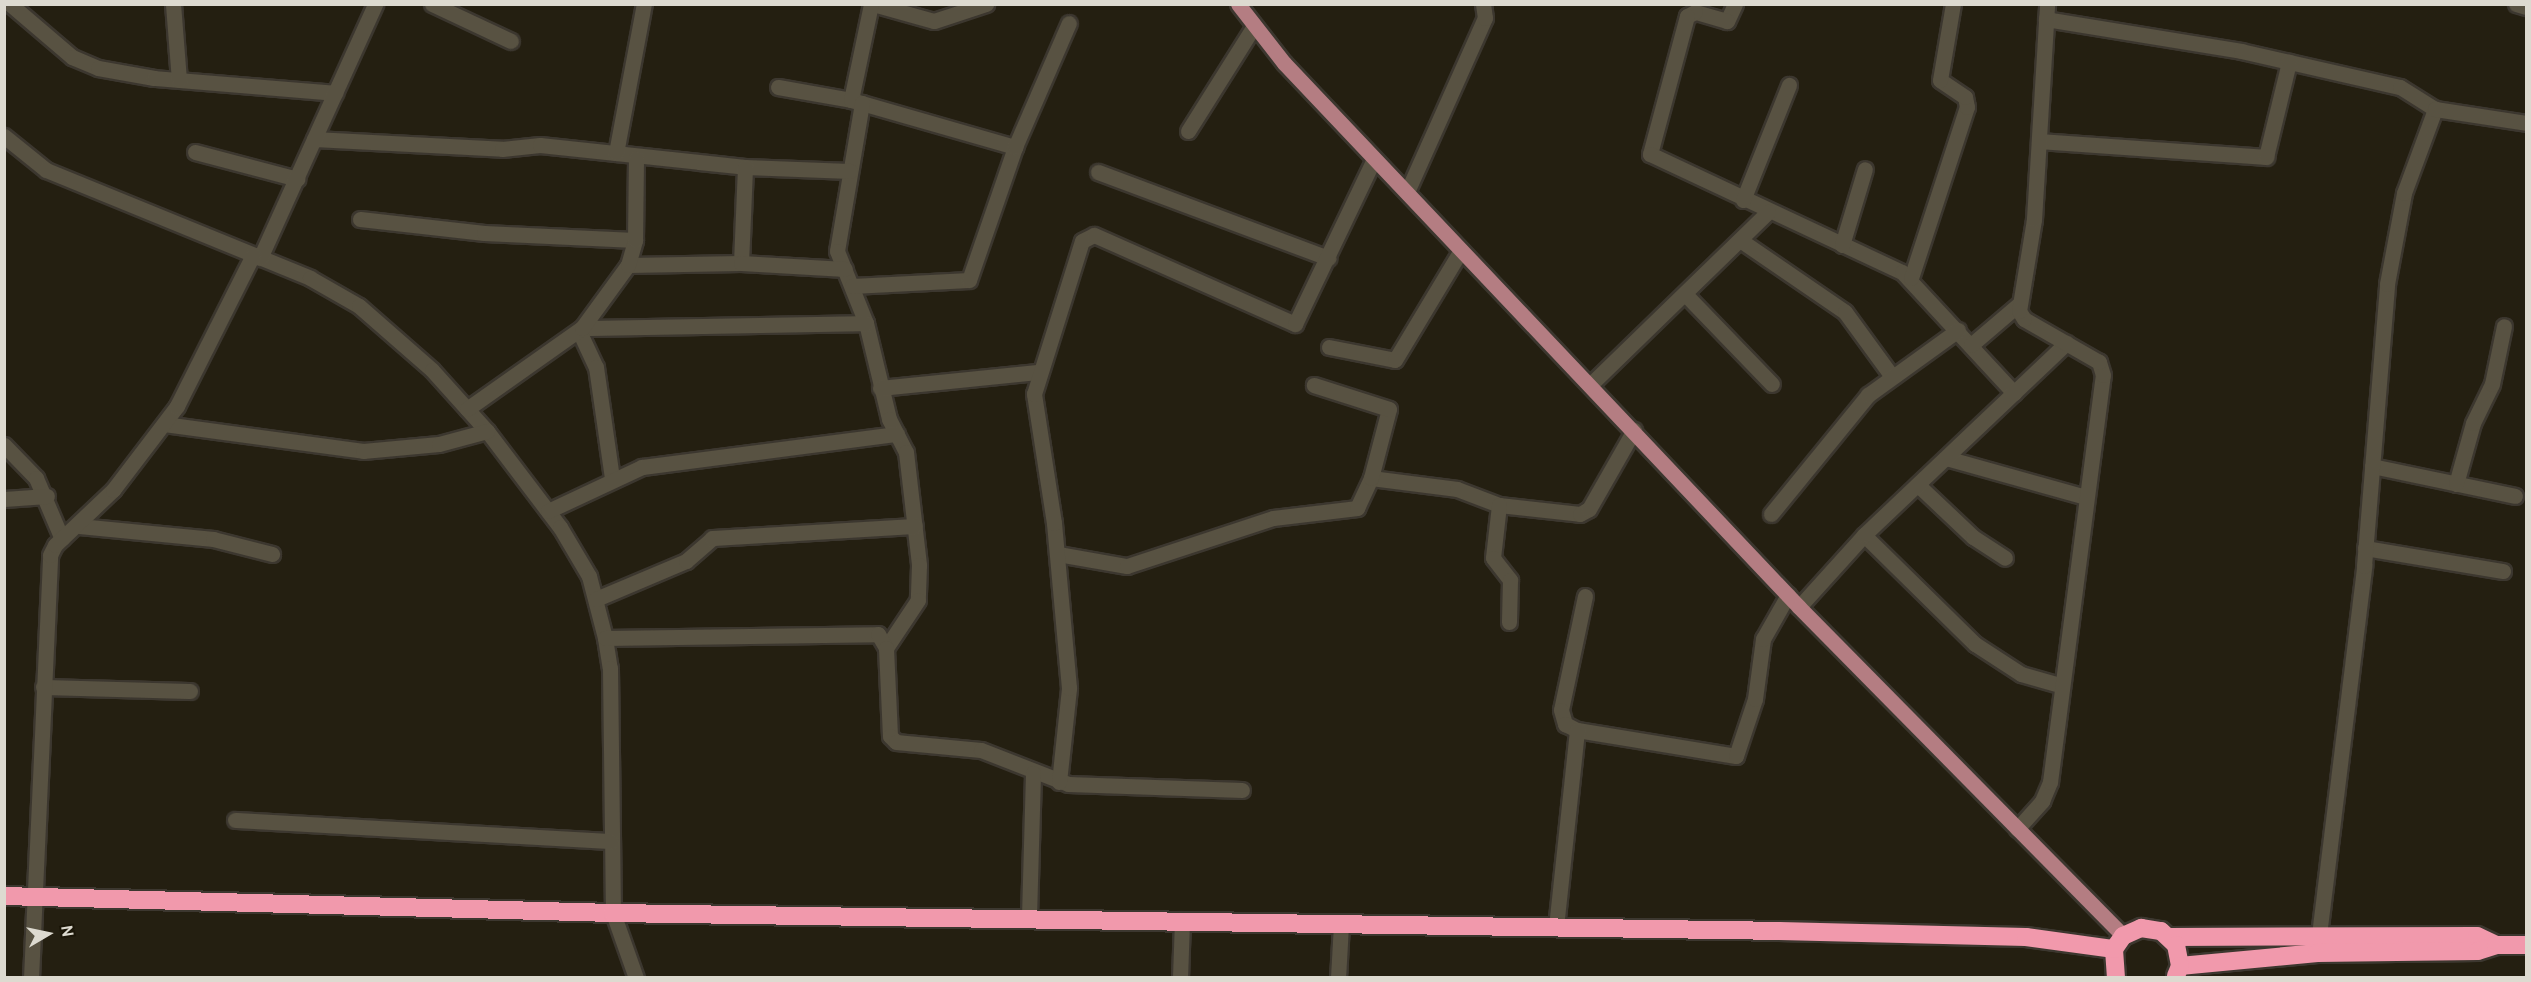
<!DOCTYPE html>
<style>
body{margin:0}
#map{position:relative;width:2531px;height:982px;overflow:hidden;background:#241f11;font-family:Overpass,sans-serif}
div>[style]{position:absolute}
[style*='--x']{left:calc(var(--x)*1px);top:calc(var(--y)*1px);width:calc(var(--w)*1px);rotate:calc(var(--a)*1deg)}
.roads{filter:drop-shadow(2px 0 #3c372f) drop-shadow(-2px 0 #3c372f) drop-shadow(0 2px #3c372f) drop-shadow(0 -2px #3c372f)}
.minor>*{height:15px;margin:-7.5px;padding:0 7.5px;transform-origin:7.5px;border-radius:7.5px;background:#585242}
.major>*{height:15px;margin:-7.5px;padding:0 7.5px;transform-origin:7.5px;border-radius:7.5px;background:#b47d82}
.highway>*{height:18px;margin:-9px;padding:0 9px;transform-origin:9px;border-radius:9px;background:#f199ac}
span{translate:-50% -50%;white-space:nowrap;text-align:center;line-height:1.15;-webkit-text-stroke:4.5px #1b1608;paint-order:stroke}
.frame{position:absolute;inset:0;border:6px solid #dddad0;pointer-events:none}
.north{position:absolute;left:18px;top:904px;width:60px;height:60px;-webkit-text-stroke:4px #1b1608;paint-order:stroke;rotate:81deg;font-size:16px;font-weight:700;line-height:24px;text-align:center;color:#dddad0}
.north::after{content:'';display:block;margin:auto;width:21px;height:27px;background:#dddad0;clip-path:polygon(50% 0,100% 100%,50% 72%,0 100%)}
</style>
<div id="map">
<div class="roads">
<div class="minor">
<div style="--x:10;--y:4;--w:82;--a:40.5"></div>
<div style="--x:72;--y:57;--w:28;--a:23"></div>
<div style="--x:98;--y:68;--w:57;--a:10.1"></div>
<div style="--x:154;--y:78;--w:182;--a:4.7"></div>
<div style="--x:173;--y:4;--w:76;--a:85.5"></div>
<div style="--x:432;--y:4;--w:87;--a:25.1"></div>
<div style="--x:873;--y:4;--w:63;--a:15.6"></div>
<div style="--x:934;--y:21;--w:55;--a:-18.1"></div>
<div style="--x:1735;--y:4;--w:19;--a:115"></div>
<div style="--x:1727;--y:21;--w:33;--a:-164"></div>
<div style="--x:1695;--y:12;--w:9;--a:153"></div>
<div style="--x:1687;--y:16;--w:143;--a:105"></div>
<div style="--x:1650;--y:154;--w:278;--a:25.1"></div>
<div style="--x:1902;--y:272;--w:165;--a:47.2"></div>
<div style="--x:2516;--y:4;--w:10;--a:17"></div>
<div style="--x:2046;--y:19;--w:198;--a:9.3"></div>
<div style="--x:2241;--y:51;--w:163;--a:12.8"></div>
<div style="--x:2400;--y:87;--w:41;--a:32.2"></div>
<div style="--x:778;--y:87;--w:74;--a:10.1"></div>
<div style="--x:851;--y:100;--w:171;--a:16"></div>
<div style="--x:851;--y:100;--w:98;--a:-78.2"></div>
<div style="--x:862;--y:103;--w:150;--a:99.6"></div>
<div style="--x:837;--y:251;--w:78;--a:68.1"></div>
<div style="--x:866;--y:323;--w:99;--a:76.5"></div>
<div style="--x:889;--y:419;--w:37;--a:63"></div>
<div style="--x:906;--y:452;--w:114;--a:83.4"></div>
<div style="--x:919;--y:565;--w:35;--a:92"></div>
<div style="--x:918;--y:600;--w:58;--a:123.7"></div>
<div style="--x:1188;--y:131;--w:124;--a:-57.8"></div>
<div style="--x:4;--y:136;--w:54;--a:39"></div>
<div style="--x:46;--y:170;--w:285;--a:22.2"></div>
<div style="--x:310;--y:278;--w:56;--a:29.7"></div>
<div style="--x:359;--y:306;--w:97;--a:41.2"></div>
<div style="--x:432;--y:370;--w:82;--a:48"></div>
<div style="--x:487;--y:431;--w:121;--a:52.8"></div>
<div style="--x:560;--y:527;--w:57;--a:59.4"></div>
<div style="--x:589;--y:576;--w:64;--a:75.5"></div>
<div style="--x:605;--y:638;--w:30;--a:81"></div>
<div style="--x:610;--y:668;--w:245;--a:89.3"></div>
<div style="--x:613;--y:913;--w:69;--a:70.5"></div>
<div style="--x:314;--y:139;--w:188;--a:3"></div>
<div style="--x:502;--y:149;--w:38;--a:-6"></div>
<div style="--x:540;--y:145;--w:206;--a:6.1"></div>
<div style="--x:745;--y:167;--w:105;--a:2.2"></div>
<div style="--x:2039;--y:141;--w:228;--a:4"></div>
<div style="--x:2266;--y:157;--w:98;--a:-76.4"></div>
<div style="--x:195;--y:152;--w:106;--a:14.7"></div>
<div style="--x:616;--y:153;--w:152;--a:-79.4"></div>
<div style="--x:1098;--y:172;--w:246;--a:20.5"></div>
<div style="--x:1407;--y:192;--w:191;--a:-65.9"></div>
<div style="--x:1485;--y:18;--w:14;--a:-98"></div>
<div style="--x:1743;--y:200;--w:124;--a:-68.2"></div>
<div style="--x:360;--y:219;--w:125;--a:6.4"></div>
<div style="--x:484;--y:233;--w:151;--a:2.7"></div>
<div style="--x:1740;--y:240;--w:127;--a:34.4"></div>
<div style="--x:1845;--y:312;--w:78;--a:53.9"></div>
<div style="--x:1842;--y:245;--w:79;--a:-73.2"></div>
<div style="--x:260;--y:258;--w:279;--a:-65.6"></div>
<div style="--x:741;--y:263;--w:96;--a:-87.6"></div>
<div style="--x:628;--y:265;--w:113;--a:-1"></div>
<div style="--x:741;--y:263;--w:104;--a:3.3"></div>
<div style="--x:1911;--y:278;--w:180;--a:-71.9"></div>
<div style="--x:1967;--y:107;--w:10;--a:-101"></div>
<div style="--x:1965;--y:97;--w:30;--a:-146"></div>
<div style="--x:1940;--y:80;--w:77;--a:-80.3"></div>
<div style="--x:852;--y:286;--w:117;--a:-2.9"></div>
<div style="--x:969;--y:280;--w:141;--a:-70.9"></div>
<div style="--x:1015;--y:147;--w:135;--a:-66.5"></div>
<div style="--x:1685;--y:294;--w:125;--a:46"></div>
<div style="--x:582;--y:328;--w:284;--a:-1"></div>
<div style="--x:579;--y:331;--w:40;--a:65"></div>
<div style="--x:596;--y:367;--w:112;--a:81.8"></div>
<div style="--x:1971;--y:345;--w:63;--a:-40.5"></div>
<div style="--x:1329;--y:347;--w:67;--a:11.1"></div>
<div style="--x:1395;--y:360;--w:128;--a:-59"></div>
<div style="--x:1591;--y:384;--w:247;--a:-44.2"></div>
<div style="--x:880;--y:388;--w:158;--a:-5.8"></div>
<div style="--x:467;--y:409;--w:141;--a:-35.2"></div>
<div style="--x:582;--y:328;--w:78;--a:-53.9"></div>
<div style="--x:628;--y:265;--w:26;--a:-74"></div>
<div style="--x:635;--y:240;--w:82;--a:-89.3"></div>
<div style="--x:164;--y:424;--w:201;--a:7.7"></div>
<div style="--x:363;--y:451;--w:76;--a:-5.3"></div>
<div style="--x:439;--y:444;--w:50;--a:-15.2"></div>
<div style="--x:4;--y:445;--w:46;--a:45.9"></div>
<div style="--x:36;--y:478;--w:66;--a:66.9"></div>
<div style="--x:1946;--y:458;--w:145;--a:15.6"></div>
<div style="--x:2372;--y:466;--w:146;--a:11.8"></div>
<div style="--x:1371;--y:478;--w:87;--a:7.3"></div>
<div style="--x:1457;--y:489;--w:45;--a:20.9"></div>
<div style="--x:1499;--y:505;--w:81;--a:6.3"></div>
<div style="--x:1580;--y:514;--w:10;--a:-29"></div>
<div style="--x:1589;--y:509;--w:91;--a:-60.3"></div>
<div style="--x:2456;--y:484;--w:63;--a:-74.4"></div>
<div style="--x:2473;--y:423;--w:43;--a:-64"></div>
<div style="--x:2492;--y:384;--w:59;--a:-78.3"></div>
<div style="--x:1918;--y:485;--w:76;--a:43.4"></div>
<div style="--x:1973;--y:537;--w:38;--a:33"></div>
<div style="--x:4;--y:499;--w:43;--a:-4"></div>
<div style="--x:1499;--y:505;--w:53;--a:96.5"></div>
<div style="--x:1493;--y:558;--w:28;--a:52"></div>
<div style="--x:1510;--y:580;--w:42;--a:91.4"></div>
<div style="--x:548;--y:511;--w:104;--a:-25.1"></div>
<div style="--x:642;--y:467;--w:257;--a:-7.4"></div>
<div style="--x:1771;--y:514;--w:154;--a:-50.8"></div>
<div style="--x:1868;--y:395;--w:111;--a:-35.8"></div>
<div style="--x:79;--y:526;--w:135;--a:5.5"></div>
<div style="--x:213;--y:539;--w:61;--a:14.3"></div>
<div style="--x:1864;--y:535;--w:156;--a:44.5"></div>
<div style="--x:1975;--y:644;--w:55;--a:33.1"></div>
<div style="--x:2021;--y:674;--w:41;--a:15.8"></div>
<div style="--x:2365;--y:548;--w:140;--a:9.5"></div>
<div style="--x:1058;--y:554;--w:70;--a:9.9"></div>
<div style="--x:1127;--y:566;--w:154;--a:-18.2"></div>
<div style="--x:1273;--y:518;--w:85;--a:-6.8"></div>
<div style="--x:1357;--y:508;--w:33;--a:-65"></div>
<div style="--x:1371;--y:478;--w:71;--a:-75.4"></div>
<div style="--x:1389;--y:409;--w:79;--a:-162.3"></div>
<div style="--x:1585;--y:596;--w:116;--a:101.9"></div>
<div style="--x:1561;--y:710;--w:15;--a:74"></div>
<div style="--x:1565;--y:724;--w:13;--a:27"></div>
<div style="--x:1577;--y:730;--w:161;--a:9.3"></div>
<div style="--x:1736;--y:756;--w:60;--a:-71.6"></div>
<div style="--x:1755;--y:699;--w:61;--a:-82.4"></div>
<div style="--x:1763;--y:639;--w:51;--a:-60.4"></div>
<div style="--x:596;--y:599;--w:98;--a:-22.9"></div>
<div style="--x:686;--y:561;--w:35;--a:-41"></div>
<div style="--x:712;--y:538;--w:203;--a:-3.4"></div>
<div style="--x:1799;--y:607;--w:97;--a:-47.9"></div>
<div style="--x:1864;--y:535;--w:279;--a:-43.5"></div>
<div style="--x:605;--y:638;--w:273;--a:-0.8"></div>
<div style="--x:878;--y:634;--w:16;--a:60"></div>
<div style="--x:886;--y:648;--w:88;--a:87.4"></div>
<div style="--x:890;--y:736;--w:8;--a:45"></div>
<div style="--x:896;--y:742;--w:85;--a:5.4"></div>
<div style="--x:981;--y:750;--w:93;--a:21.3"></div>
<div style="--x:1068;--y:784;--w:174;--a:2"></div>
<div style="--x:43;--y:687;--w:147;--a:1.6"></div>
<div style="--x:1059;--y:782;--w:95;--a:-83.9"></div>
<div style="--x:1069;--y:688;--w:166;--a:-95.2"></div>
<div style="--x:1054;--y:523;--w:131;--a:-98.8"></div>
<div style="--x:1034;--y:394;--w:160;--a:-72.6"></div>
<div style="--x:1082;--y:241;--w:13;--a:-27"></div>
<div style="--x:1094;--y:235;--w:220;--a:23.9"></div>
<div style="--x:1295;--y:324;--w:183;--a:-64.4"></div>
<div style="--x:235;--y:820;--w:376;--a:3.2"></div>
<div style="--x:2017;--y:829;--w:38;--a:-48"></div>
<div style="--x:2042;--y:801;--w:21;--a:-67"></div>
<div style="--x:2050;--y:782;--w:410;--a:-82.6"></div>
<div style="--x:2103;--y:375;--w:14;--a:-107"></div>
<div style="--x:2099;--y:362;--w:86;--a:-150.2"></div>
<div style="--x:2024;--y:319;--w:9;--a:-122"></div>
<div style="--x:2019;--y:311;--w:93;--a:-80.7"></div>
<div style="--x:2034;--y:219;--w:215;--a:-86.5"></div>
<div style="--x:1029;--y:917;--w:144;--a:-88.4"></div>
<div style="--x:1556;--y:927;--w:198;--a:-83.9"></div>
<div style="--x:2319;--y:935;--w:372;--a:-83"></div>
<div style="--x:2364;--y:566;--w:283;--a:-85.3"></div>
<div style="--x:2387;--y:284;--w:93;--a:-79.4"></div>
<div style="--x:2404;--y:193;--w:90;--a:-69.7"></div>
<div style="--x:2435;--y:109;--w:92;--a:8.7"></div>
<div style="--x:31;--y:978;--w:423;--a:-87.4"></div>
<div style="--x:50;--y:555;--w:11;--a:-63"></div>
<div style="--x:55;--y:545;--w:80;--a:-43.5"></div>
<div style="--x:113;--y:490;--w:106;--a:-52.7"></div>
<div style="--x:177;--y:406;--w:169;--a:-63.3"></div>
<div style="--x:1180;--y:978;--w:58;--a:-88"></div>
<div style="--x:1338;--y:978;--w:53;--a:-86.8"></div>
</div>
<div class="major">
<div style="--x:1238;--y:4;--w:75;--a:52.1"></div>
<div style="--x:1284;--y:63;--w:749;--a:46.57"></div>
<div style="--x:1799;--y:607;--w:462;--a:45.4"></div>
</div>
<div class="highway">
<div style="--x:4;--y:896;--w:609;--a:1.6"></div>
<div style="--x:613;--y:913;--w:1166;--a:0.88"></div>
<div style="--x:1779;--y:931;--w:247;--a:1.4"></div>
<div style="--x:2026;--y:937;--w:89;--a:7.8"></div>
<div style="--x:2170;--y:937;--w:307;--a:-0.2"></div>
<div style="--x:2477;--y:936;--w:21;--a:25"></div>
<div style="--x:2180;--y:966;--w:138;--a:-5.4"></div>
<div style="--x:2317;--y:953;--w:161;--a:-0.7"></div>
<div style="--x:2478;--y:951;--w:19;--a:-18"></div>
<div style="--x:2496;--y:945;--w:30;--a:0"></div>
<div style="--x:2116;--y:978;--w:29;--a:-94"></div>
<div style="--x:2114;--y:949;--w:16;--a:-55"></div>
<div style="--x:2123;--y:936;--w:20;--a:-24"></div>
<div style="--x:2141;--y:928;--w:20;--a:9"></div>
<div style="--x:2161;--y:931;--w:21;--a:43"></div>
<div style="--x:2176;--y:945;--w:21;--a:79"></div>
<div style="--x:2180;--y:966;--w:11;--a:112"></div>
</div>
</div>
<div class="frame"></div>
<div class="north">N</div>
</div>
